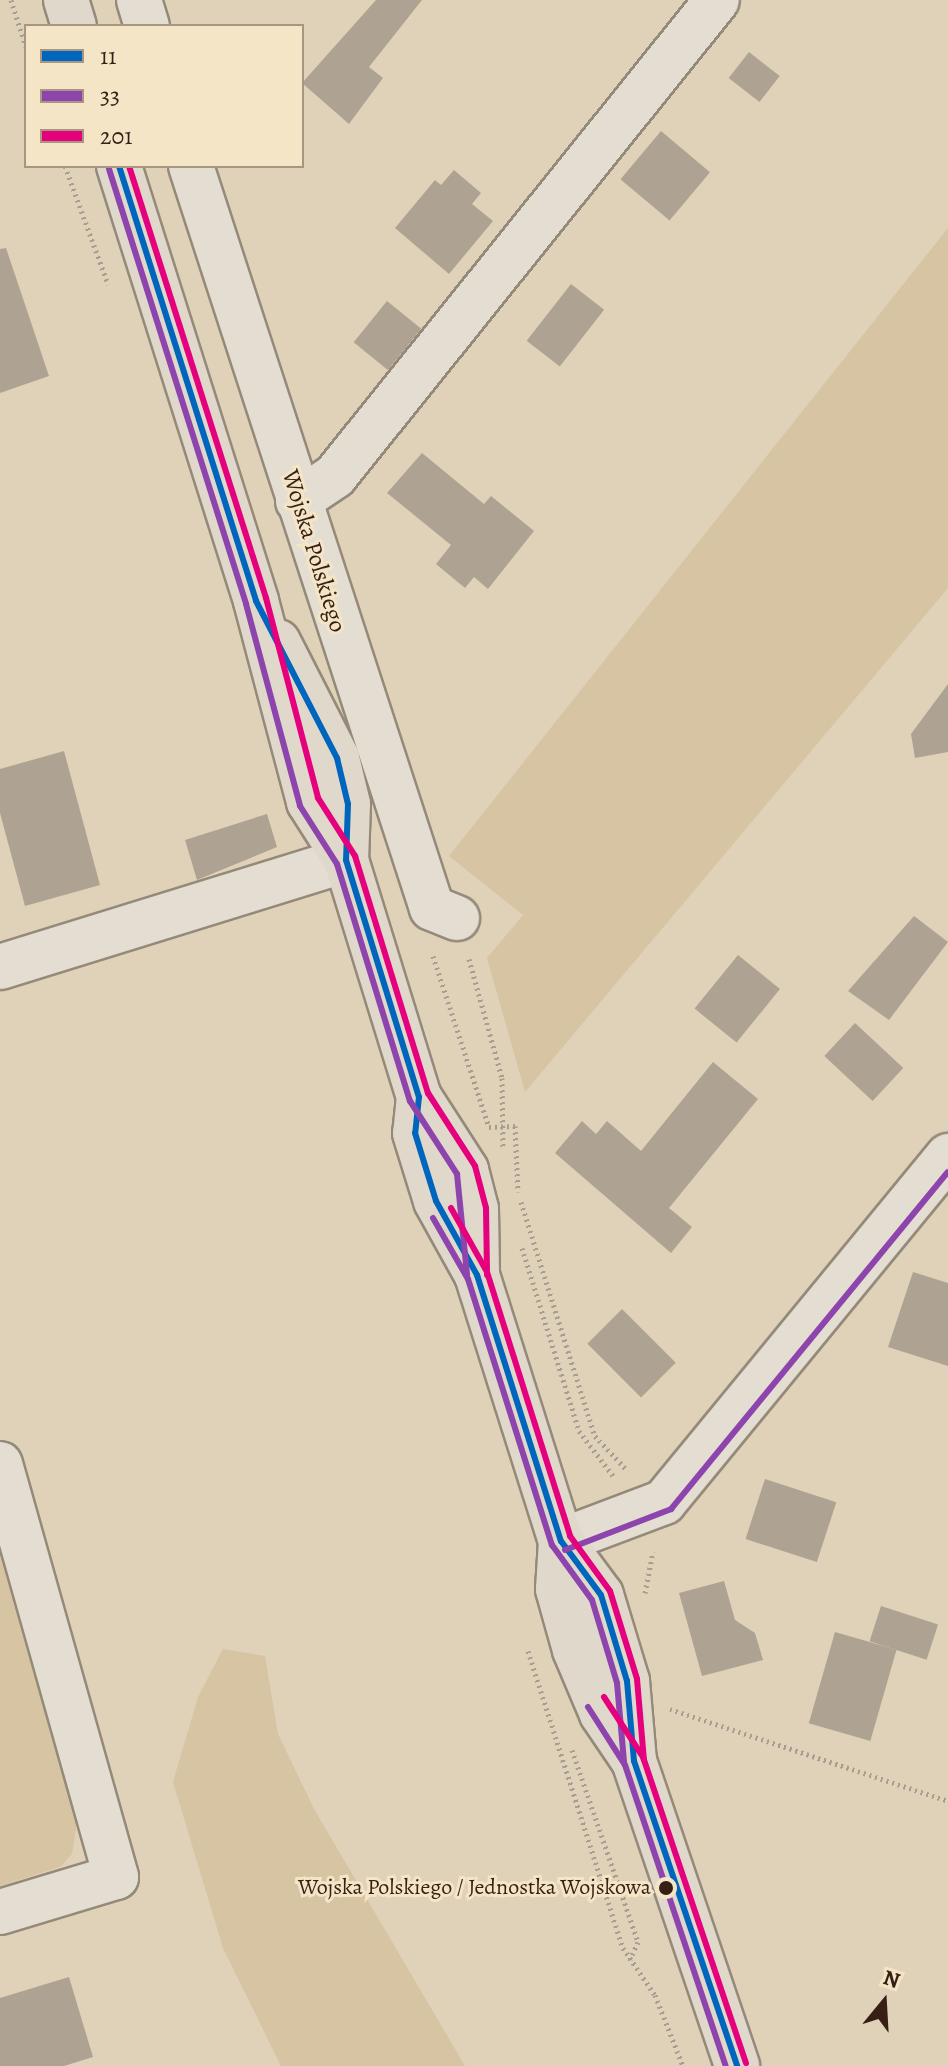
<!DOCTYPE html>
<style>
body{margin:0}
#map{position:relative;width:948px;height:2066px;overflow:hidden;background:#dfd2b8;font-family:Alegreya,serif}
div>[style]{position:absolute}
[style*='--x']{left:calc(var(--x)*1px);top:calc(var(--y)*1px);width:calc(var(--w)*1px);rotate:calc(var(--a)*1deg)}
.green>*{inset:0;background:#d6c4a2}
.building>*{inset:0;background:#aea392;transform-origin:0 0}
.path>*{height:5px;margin-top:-2.5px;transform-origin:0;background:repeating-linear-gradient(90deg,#a69e93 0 2px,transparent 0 6px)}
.roads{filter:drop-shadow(2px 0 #958a7a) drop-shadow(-2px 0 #958a7a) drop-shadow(0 2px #958a7a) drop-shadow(0 -2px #958a7a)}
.minor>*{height:44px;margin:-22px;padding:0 22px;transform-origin:22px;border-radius:22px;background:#e4ded2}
.major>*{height:44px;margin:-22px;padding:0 22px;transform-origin:22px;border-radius:22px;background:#e0d8ca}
.bus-1>*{height:6px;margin:-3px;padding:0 3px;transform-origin:3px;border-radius:3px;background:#0065bd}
.bus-2>*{height:6px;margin:-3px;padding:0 3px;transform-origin:3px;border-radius:3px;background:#8e44ad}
.bus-3>*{height:6px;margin:-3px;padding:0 3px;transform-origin:3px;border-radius:3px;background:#e5007d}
.dots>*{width:22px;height:22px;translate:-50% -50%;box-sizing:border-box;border:4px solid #f4e5c7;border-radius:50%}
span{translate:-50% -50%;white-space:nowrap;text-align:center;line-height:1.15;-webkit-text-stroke:6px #f4e5c7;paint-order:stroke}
.bus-label{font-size:22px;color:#381f15}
.right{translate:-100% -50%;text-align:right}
.street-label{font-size:24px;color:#381f15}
.legend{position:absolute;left:24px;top:24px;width:280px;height:144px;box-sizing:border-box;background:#f4e5c7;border:2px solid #a99680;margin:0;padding:10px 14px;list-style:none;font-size:24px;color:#381f15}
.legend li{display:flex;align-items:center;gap:16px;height:40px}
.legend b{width:40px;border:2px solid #a99680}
.north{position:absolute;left:844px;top:1962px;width:80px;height:80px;-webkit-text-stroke:6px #f4e5c7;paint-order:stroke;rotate:18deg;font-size:22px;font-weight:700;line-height:32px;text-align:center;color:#381f15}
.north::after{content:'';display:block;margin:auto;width:28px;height:36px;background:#381f15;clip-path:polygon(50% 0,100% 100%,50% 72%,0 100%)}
</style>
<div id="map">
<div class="green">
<div style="clip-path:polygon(948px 228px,948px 588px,525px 1092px,487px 958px,523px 915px,449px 856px)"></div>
<div style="clip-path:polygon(0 1524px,79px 1810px,72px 1854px,60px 1867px,0 1886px)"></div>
<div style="clip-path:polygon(223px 1649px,265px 1656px,278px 1734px,314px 1809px,465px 2066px,281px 2066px,223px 1948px,173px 1782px,198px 1697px)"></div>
</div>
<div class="building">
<div style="clip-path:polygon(376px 0,422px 0,369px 67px,383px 78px,349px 124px,302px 83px)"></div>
<div style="left:749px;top:52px;width:39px;height:33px;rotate:38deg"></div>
<div style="left:661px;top:131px;width:64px;height:63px;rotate:40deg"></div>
<div style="clip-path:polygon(454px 170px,481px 193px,472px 204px,493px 221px,449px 274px,395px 228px,435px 180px,441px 185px)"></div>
<div style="clip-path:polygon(6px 248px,49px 376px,0 393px,0 249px)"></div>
<div style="left:571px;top:284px;width:42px;height:72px;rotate:38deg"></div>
<div style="left:387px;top:301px;width:44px;height:53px;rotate:39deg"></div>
<div style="clip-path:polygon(422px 453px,484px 504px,491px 496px,534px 531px,488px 589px,474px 577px,465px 588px,436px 564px,451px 545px,387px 493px)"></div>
<div style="clip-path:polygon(948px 684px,948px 752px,915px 758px,911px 734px)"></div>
<div style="clip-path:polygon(64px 751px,100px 885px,25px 906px,0 813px,0 769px)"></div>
<div style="clip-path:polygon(267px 814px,277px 847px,197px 880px,185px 840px)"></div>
<div style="clip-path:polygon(914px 916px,948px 942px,889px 1020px,848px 991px)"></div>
<div style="left:738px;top:955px;width:54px;height:69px;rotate:39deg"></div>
<div style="left:855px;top:1023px;width:66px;height:45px;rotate:43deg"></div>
<div style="clip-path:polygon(713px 1062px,758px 1099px,669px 1208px,692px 1227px,671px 1253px,555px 1153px,582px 1121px,596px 1134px,607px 1121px,641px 1151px)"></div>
<div style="clip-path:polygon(913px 1272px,948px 1283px,948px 1366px,888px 1347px)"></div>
<div style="left:622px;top:1309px;width:76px;height:49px;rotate:45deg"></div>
<div style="left:765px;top:1479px;width:75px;height:63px;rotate:18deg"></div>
<div style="clip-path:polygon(724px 1581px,735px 1620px,755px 1633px,763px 1660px,702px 1676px,679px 1593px)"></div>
<div style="left:881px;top:1606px;width:60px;height:37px;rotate:18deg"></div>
<div style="left:835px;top:1632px;width:64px;height:95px;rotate:16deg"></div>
<div style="clip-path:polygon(69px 1977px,93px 2057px,64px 2066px,0 2066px,0 1998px)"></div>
</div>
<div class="path">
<div style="--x:11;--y:0;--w:49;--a:72.3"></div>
<div style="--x:65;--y:166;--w:126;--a:70"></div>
<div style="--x:433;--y:956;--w:180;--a:71.9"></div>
<div style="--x:489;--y:1127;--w:26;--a:-2"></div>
<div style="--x:515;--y:1126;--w:66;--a:87.4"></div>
<div style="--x:469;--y:959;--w:123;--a:74.5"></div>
<div style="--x:502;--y:1078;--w:70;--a:89.2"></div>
<div style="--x:521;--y:1202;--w:245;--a:72.5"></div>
<div style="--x:595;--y:1436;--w:48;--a:46.7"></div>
<div style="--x:522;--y:1248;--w:192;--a:72.7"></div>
<div style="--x:579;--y:1431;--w:58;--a:52.7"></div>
<div style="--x:645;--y:1593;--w:42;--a:-79"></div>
<div style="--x:528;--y:1651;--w:312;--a:72.3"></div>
<div style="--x:623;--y:1948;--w:57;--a:55.8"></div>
<div style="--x:655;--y:1995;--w:76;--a:68.5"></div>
<div style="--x:670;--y:1709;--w:293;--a:18.3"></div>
<div style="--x:572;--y:1750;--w:203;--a:71"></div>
<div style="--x:638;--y:1942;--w:19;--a:115"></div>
</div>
<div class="roads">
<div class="minor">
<div style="--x:139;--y:0;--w:27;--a:73"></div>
<div style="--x:191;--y:166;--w:780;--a:72.01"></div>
<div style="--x:432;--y:908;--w:27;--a:22"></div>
<div style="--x:298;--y:501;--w:45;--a:-34"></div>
<div style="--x:335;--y:476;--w:610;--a:-51.25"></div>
<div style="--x:0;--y:967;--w:362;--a:-17.2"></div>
<div style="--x:0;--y:1464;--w:429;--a:74.3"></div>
<div style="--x:116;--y:1877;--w:121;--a:163.2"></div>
<div style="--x:561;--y:1541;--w:110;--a:-20.7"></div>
<div style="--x:664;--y:1502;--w:448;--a:-50.6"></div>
</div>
<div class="major">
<div style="--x:66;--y:0;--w:27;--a:73"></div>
<div style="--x:119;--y:166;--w:456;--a:72.5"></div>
<div style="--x:256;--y:601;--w:208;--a:75.2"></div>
<div style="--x:309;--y:802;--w:69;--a:57.5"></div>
<div style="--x:346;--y:860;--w:248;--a:72.9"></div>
<div style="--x:419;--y:1097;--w:87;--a:57.2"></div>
<div style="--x:466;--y:1170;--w:40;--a:75.6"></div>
<div style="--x:476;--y:1209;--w:66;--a:89.1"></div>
<div style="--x:278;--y:642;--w:130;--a:63"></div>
<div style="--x:337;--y:758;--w:47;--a:76.6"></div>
<div style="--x:348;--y:804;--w:56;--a:92"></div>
<div style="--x:419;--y:1097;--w:36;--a:96"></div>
<div style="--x:415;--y:1133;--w:71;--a:72.8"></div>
<div style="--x:436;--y:1201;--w:85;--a:61"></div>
<div style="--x:477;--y:1275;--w:279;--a:72.5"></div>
<div style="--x:561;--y:1541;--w:67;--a:53.5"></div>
<div style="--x:601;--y:1595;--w:90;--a:73.2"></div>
<div style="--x:627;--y:1681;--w:80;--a:85"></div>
<div style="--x:561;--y:1541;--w:48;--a:93.6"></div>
<div style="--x:558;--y:1589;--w:63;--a:74.4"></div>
<div style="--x:575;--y:1650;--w:69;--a:67.1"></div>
<div style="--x:602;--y:1714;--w:57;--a:55.8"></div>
<div style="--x:634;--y:1761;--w:322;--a:71.3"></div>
</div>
</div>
<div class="bus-1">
<div style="--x:119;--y:166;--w:456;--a:72.5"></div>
<div style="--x:256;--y:601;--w:177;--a:62.7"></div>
<div style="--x:337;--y:758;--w:47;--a:76.6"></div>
<div style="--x:348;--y:804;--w:56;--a:92"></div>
<div style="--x:346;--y:860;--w:248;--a:72.9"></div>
<div style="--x:419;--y:1097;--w:36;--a:96"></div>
<div style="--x:415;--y:1133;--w:71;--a:72.8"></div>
<div style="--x:436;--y:1201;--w:85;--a:61"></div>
<div style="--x:477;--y:1275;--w:279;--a:72.5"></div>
<div style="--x:561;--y:1541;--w:67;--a:53.5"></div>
<div style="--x:601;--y:1595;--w:90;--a:73.2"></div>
<div style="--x:627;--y:1681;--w:80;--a:85"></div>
<div style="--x:634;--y:1761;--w:322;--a:71.3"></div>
</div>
<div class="bus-2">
<div style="--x:109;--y:169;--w:456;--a:72.5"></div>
<div style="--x:246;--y:604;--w:209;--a:75"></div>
<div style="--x:300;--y:806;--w:69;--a:57.5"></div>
<div style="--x:337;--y:864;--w:248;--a:72.9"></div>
<div style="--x:410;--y:1101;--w:87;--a:57.2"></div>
<div style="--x:457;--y:1174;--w:101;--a:84.3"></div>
<div style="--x:433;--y:1218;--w:70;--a:60.2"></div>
<div style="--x:468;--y:1279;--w:279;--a:72.5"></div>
<div style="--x:552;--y:1545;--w:68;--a:54"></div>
<div style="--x:592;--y:1600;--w:87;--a:73.2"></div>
<div style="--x:617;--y:1683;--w:79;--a:84.9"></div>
<div style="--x:565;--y:1550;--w:114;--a:-21.1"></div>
<div style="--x:671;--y:1509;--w:436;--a:-50.6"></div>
<div style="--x:588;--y:1707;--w:69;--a:57.5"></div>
<div style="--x:625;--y:1765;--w:317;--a:71.5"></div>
</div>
<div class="bus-3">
<div style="--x:129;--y:166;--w:453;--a:72.4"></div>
<div style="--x:266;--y:598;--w:207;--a:75.4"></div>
<div style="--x:318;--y:798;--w:69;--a:57.5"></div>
<div style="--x:355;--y:856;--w:248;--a:72.9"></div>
<div style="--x:428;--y:1093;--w:87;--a:57.2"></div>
<div style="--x:475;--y:1166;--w:43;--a:75.3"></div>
<div style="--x:486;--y:1208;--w:67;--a:89.1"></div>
<div style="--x:451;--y:1208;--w:73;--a:60.6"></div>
<div style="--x:487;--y:1272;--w:277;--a:72.5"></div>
<div style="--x:570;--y:1536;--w:68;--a:54"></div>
<div style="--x:610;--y:1591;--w:92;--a:72.9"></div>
<div style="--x:637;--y:1679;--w:81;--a:85.1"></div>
<div style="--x:604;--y:1697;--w:72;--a:57"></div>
<div style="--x:643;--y:1757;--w:323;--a:71.4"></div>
</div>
<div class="dots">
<div style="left:666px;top:1888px;background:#381f15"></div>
</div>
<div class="bus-label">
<span class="right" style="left:651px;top:1888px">Wojska Polskiego / Jednostka Wojskowa</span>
</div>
<div class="street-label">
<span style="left:314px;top:551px;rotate:73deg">Wojska Polskiego</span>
</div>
<ul class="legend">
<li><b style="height:10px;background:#0065bd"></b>11</li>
<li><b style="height:10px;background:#8e44ad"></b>33</li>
<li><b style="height:10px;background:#e5007d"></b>201</li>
</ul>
<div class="north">N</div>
</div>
